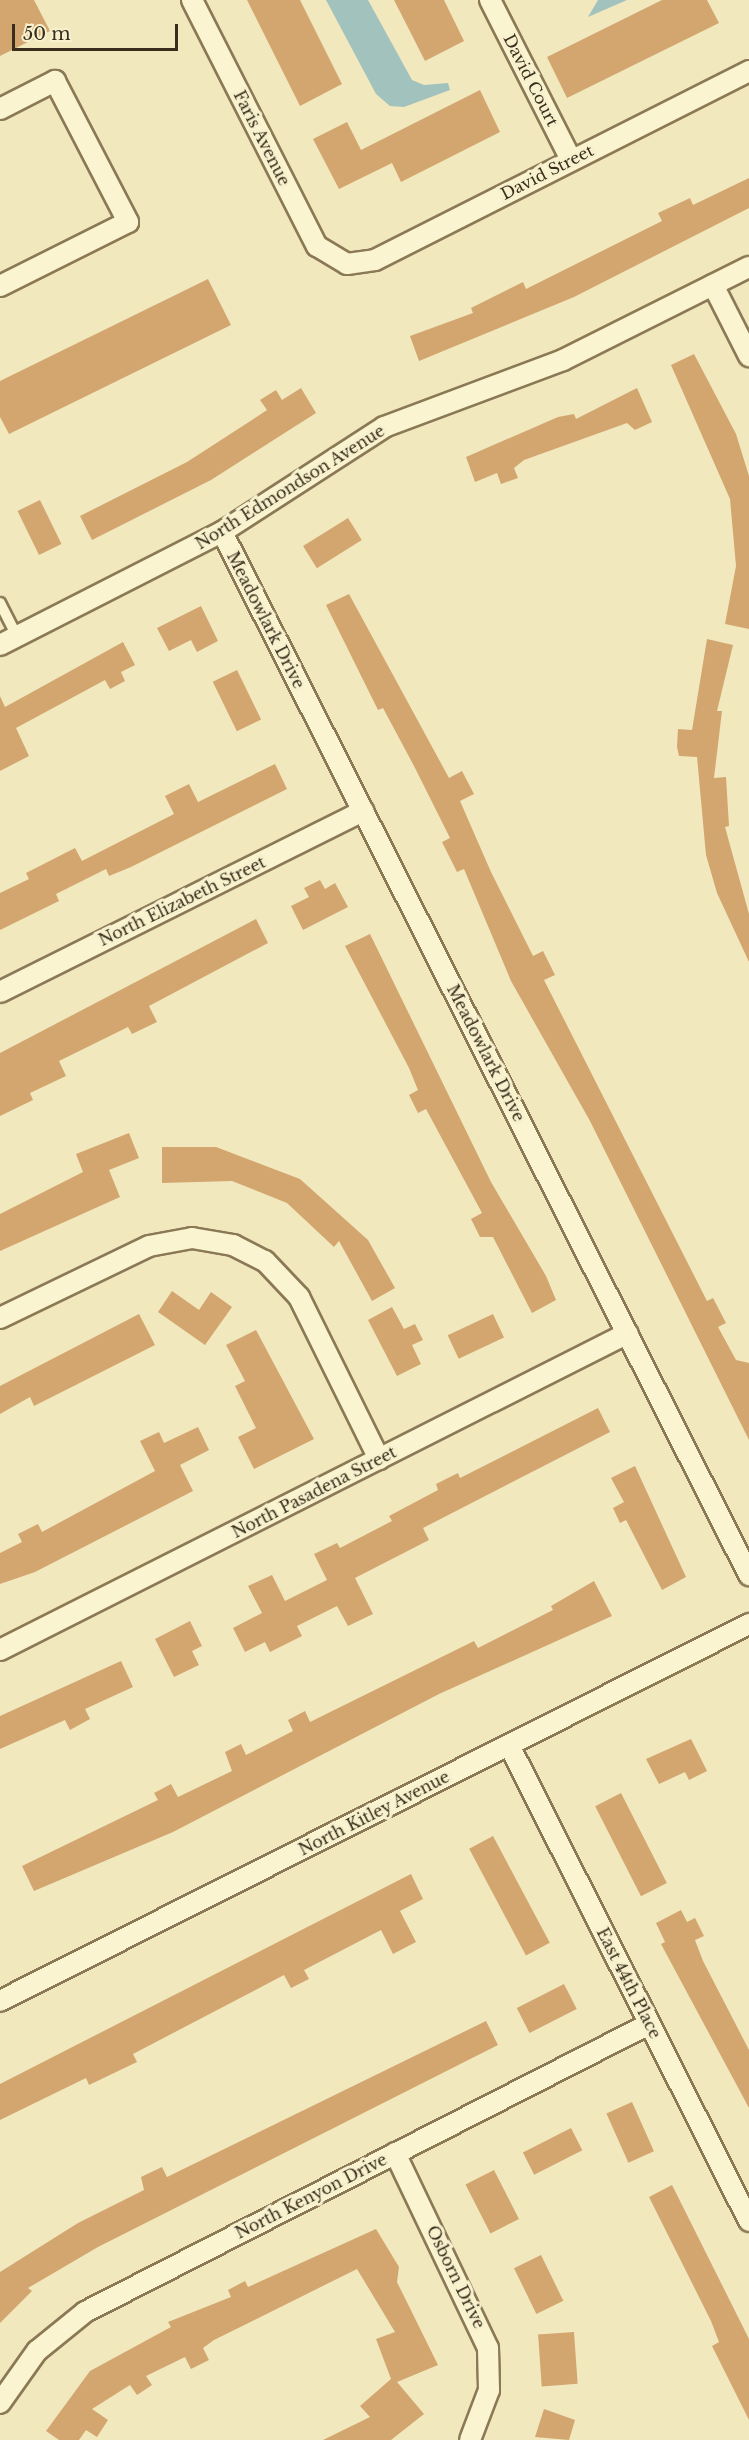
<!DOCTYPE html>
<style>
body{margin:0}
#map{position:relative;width:749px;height:2440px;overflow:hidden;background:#f1e8be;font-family:"Libre Baskerville",serif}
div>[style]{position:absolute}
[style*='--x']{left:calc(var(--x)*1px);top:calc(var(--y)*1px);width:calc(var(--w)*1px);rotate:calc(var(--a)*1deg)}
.water>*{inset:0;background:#a2c2bd}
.building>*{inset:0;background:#d3a670;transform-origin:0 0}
.roads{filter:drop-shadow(2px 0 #8b7955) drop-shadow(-2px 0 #8b7955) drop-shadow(0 2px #8b7955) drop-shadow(0 -2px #8b7955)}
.lane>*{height:10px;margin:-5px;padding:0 5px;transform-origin:5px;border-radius:5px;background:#fbf4d1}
.street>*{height:20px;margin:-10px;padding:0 10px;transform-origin:10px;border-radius:10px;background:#fbf4d1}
span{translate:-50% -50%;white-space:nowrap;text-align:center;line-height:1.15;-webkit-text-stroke:6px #f8f1ce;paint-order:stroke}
.street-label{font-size:16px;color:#392d1b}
.scale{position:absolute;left:12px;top:24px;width:166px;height:27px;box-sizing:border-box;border:3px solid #392d1b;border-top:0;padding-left:8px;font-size:18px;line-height:21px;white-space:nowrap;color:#392d1b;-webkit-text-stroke:4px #f8f1ce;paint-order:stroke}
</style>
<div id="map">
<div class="water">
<div style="clip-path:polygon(326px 0,368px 0,412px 80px,424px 85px,448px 83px,450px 90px,404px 107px,390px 106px,376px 94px)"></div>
<div style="clip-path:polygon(598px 0,627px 0,588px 17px)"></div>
</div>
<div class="building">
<div style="clip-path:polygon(0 0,34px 0,50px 31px,0 56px)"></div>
<div style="clip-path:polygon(247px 0,300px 0,342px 84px,300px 106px)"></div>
<div style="clip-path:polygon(394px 0,444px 0,464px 41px,425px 61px)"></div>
<div style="clip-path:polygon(662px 0,707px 0,719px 23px,567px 98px,547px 57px)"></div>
<div style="clip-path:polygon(480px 90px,500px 132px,401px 182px,392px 163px,339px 189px,313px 139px,347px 122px,361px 150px)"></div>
<div style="clip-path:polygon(749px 178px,749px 208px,574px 297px,419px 361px,410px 336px,473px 313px,471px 308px,523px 282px,526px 289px,662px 221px,658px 213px,690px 198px,693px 205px)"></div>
<div style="clip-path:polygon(208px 279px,231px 325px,9px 434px,0 417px,0 381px)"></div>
<div style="clip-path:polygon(694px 354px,736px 434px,749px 476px,749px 629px,725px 624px,736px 566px,730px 499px,671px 365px)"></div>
<div style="clip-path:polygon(301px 388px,316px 413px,211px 480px,92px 540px,80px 516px,187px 462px,255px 418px,267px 410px,260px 400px,276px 390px,282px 400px)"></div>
<div style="clip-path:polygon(637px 388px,652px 422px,635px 430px,627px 423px,524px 460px,514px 468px,518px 478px,501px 484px,497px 473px,475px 482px,466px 457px,558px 417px,574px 414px,576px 419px)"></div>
<div style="left:40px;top:500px;width:49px;height:25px;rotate:64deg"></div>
<div style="left:348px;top:518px;width:26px;height:53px;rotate:58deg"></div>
<div style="clip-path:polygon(349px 594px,449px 778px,462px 771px,474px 794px,460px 801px,491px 872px,533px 956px,543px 951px,555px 975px,544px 980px,707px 1301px,713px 1298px,726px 1323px,718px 1327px,736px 1360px,749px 1363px,749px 1440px,590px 1121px,511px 981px,464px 869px,457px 872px,442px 842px,450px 838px,414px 766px,383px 708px,378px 710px,326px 605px)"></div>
<div style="clip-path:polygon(201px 606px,218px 641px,197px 652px,191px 640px,169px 651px,157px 628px)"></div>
<div style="clip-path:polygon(707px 639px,733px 645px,717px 711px,722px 711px,714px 778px,726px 777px,729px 826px,725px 827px,749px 914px,749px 962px,717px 893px,706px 855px,697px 757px,679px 756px,677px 747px,678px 729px,692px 730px)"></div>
<div style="clip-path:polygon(123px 642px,135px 665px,121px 672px,125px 681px,110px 689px,105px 680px,16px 728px,29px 756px,0 771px,0 696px,5px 707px)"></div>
<div style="left:237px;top:670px;width:55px;height:27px;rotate:64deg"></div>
<div style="clip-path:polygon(275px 764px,287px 789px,131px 867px,109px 876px,106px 869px,56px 894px,59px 901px,0 930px,0 893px,29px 879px,26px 873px,75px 848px,82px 861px,174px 814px,165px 796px,189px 784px,198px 802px)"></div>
<div style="clip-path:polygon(320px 880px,325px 889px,335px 883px,348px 907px,303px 930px,291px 906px,309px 897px,304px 888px)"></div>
<div style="clip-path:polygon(256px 919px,268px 943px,149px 1006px,157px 1022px,132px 1034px,128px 1027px,59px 1061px,66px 1076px,30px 1093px,33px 1100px,0 1116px,0 1053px)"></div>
<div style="clip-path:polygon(370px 934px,491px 1182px,546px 1276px,556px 1300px,532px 1313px,493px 1237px,480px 1237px,471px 1219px,482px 1213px,426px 1109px,418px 1113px,409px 1095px,418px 1090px,409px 1068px,345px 946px)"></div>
<div style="clip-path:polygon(129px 1133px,139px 1158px,109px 1170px,120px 1197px,0 1251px,0 1214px,83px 1172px,76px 1154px)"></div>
<div style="clip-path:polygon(162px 1147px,216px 1147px,300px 1179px,368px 1240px,395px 1288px,372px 1301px,339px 1241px,334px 1247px,287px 1203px,232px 1181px,162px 1183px)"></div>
<div style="clip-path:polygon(172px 1291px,199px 1310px,211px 1292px,232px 1307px,205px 1345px,158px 1312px)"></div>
<div style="clip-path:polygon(392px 1307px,404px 1329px,415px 1324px,423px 1340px,412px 1345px,421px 1364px,397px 1376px,368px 1320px)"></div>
<div style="clip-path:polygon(139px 1314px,155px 1345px,34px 1406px,30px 1397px,0 1414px,0 1386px)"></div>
<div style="left:493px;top:1314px;width:26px;height:50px;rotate:65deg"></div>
<div style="clip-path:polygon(256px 1330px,314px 1439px,254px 1469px,238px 1437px,256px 1428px,235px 1386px,245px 1381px,226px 1345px)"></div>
<div style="clip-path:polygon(598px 1408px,610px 1432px,423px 1528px,429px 1540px,355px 1578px,373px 1614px,348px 1626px,337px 1606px,297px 1626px,302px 1636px,270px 1652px,265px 1642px,245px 1652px,233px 1628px,262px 1613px,248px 1586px,272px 1575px,285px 1601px,327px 1580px,314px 1554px,337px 1543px,340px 1548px,392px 1521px,389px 1516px,438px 1490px,436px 1484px,458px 1473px,460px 1478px)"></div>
<div style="clip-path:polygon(198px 1427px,209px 1450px,180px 1465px,193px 1491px,35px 1572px,0 1584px,0 1553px,22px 1542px,18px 1534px,38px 1524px,42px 1532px,155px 1471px,140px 1441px,159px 1432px,164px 1443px)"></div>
<div style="clip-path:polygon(635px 1466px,686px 1577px,662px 1590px,626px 1520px,620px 1523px,613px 1508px,624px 1502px,611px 1478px)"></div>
<div style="clip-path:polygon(594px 1581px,612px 1616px,439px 1694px,173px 1832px,34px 1891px,22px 1866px,158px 1800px,154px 1793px,171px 1784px,178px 1797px,232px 1771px,225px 1752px,241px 1744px,246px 1755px,293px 1731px,288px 1720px,305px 1711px,310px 1722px,474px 1641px,478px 1648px,553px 1610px,551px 1606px)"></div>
<div style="clip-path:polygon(190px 1621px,202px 1646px,192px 1651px,199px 1665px,174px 1677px,155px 1639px)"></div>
<div style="clip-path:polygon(121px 1661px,133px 1687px,85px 1709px,90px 1719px,70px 1730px,65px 1720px,0 1749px,0 1716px)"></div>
<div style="clip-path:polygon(691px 1739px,707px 1771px,689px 1780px,685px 1772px,659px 1784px,646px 1759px)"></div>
<div style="left:621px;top:1793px;width:101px;height:29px;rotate:63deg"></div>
<div style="left:493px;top:1836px;width:121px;height:27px;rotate:62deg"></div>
<div style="clip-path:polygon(411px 1874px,423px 1899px,400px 1911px,416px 1942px,393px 1954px,381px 1930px,304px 1970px,309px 1979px,291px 1988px,284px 1975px,133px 2054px,137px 2062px,89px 2085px,86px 2078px,0 2120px,0 2084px)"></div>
<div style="clip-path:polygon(681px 1910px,687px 1922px,695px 1918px,704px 1936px,695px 1940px,703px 1961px,749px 2050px,749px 2108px,661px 1944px,665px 1942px,656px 1923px)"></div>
<div style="left:564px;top:1984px;width:28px;height:53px;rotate:63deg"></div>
<div style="clip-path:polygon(486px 2021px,498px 2045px,98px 2247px,28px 2288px,32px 2291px,0 2323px,0 2272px,78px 2223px,144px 2190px,141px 2177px,162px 2167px,167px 2177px)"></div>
<div style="left:632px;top:2102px;width:54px;height:28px;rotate:66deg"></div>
<div style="left:571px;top:2128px;width:25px;height:54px;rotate:63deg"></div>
<div style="left:494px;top:2170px;width:55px;height:32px;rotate:63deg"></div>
<div style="clip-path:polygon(672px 2185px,749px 2339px,749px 2420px,712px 2346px,719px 2342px,711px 2321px,649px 2197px)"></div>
<div style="clip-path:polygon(376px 2229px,399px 2267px,397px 2282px,438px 2365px,397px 2382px,424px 2414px,391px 2440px,323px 2440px,370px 2417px,360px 2406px,391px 2379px,376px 2339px,395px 2332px,357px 2269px,214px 2340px,203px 2348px,209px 2360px,191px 2369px,185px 2357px,146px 2376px,152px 2385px,137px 2395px,130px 2385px,92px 2409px,108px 2420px,97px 2437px,86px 2430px,79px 2440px,59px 2440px,46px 2431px,90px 2371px,171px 2327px,168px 2322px,231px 2297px,228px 2290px,245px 2281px,248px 2287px)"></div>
<div style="left:541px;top:2255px;width:51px;height:30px;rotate:64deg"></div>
<div style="left:574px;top:2332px;width:52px;height:36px;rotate:86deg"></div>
<div style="clip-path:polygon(544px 2409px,575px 2420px,569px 2440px,535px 2437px)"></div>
</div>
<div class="roads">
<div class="lane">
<div style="--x:0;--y:603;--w:37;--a:63"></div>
</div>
<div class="street">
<div style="--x:192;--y:0;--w:276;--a:63.1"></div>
<div style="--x:317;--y:246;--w:35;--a:31"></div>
<div style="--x:347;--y:264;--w:28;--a:-8"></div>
<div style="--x:375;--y:260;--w:419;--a:-26.8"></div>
<div style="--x:490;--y:0;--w:179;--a:63.1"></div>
<div style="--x:0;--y:109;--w:62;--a:-27"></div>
<div style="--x:55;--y:81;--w:159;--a:62.6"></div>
<div style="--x:128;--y:222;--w:143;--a:153.4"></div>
<div style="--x:713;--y:285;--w:80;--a:63.1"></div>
<div style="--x:222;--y:532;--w:1169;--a:63.19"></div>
<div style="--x:0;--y:645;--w:249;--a:-27"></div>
<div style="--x:222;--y:532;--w:193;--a:-32.9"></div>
<div style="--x:384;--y:427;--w:191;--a:-20.5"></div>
<div style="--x:563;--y:360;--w:208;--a:-26.6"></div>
<div style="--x:0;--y:992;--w:406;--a:-26.5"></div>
<div style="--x:0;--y:1318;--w:165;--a:-25.8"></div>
<div style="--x:149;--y:1246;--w:44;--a:-10.5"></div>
<div style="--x:192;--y:1238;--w:42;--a:9.7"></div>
<div style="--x:233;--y:1245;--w:36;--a:27"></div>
<div style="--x:265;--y:1261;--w:50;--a:46.6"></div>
<div style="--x:299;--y:1297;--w:181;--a:63.7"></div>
<div style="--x:0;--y:1650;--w:703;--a:-26.78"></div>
<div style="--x:509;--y:1745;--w:533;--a:63.24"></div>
<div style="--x:0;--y:2001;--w:839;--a:-26.72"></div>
<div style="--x:395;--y:2153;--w:216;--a:64.5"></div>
<div style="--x:488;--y:2348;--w:42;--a:88.6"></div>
<div style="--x:489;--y:2390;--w:53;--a:110.8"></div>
<div style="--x:0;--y:2403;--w:64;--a:-54.6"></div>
<div style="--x:37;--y:2351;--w:62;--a:-39.1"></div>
<div style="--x:85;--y:2312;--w:633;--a:-27.05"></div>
</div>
</div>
<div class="street-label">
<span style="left:531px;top:80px;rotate:63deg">David Court</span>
<span style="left:262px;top:138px;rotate:63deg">Faris Avenue</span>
<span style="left:547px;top:172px;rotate:-27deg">David Street</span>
<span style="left:290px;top:487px;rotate:-32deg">North Edmondson Avenue</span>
<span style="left:266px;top:620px;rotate:63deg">Meadowlark Drive</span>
<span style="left:182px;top:901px;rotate:-26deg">North Elizabeth Street</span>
<span style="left:486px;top:1053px;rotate:63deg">Meadowlark Drive</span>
<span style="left:314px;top:1492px;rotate:-27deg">North Pasadena Street</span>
<span style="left:374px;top:1813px;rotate:-27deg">North Kitley Avenue</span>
<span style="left:629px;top:1983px;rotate:63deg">East 44th Place</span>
<span style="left:311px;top:2196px;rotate:-27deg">North Kenyon Drive</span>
<span style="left:456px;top:2277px;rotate:64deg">Osborn Drive</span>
</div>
<div class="scale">50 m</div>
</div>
